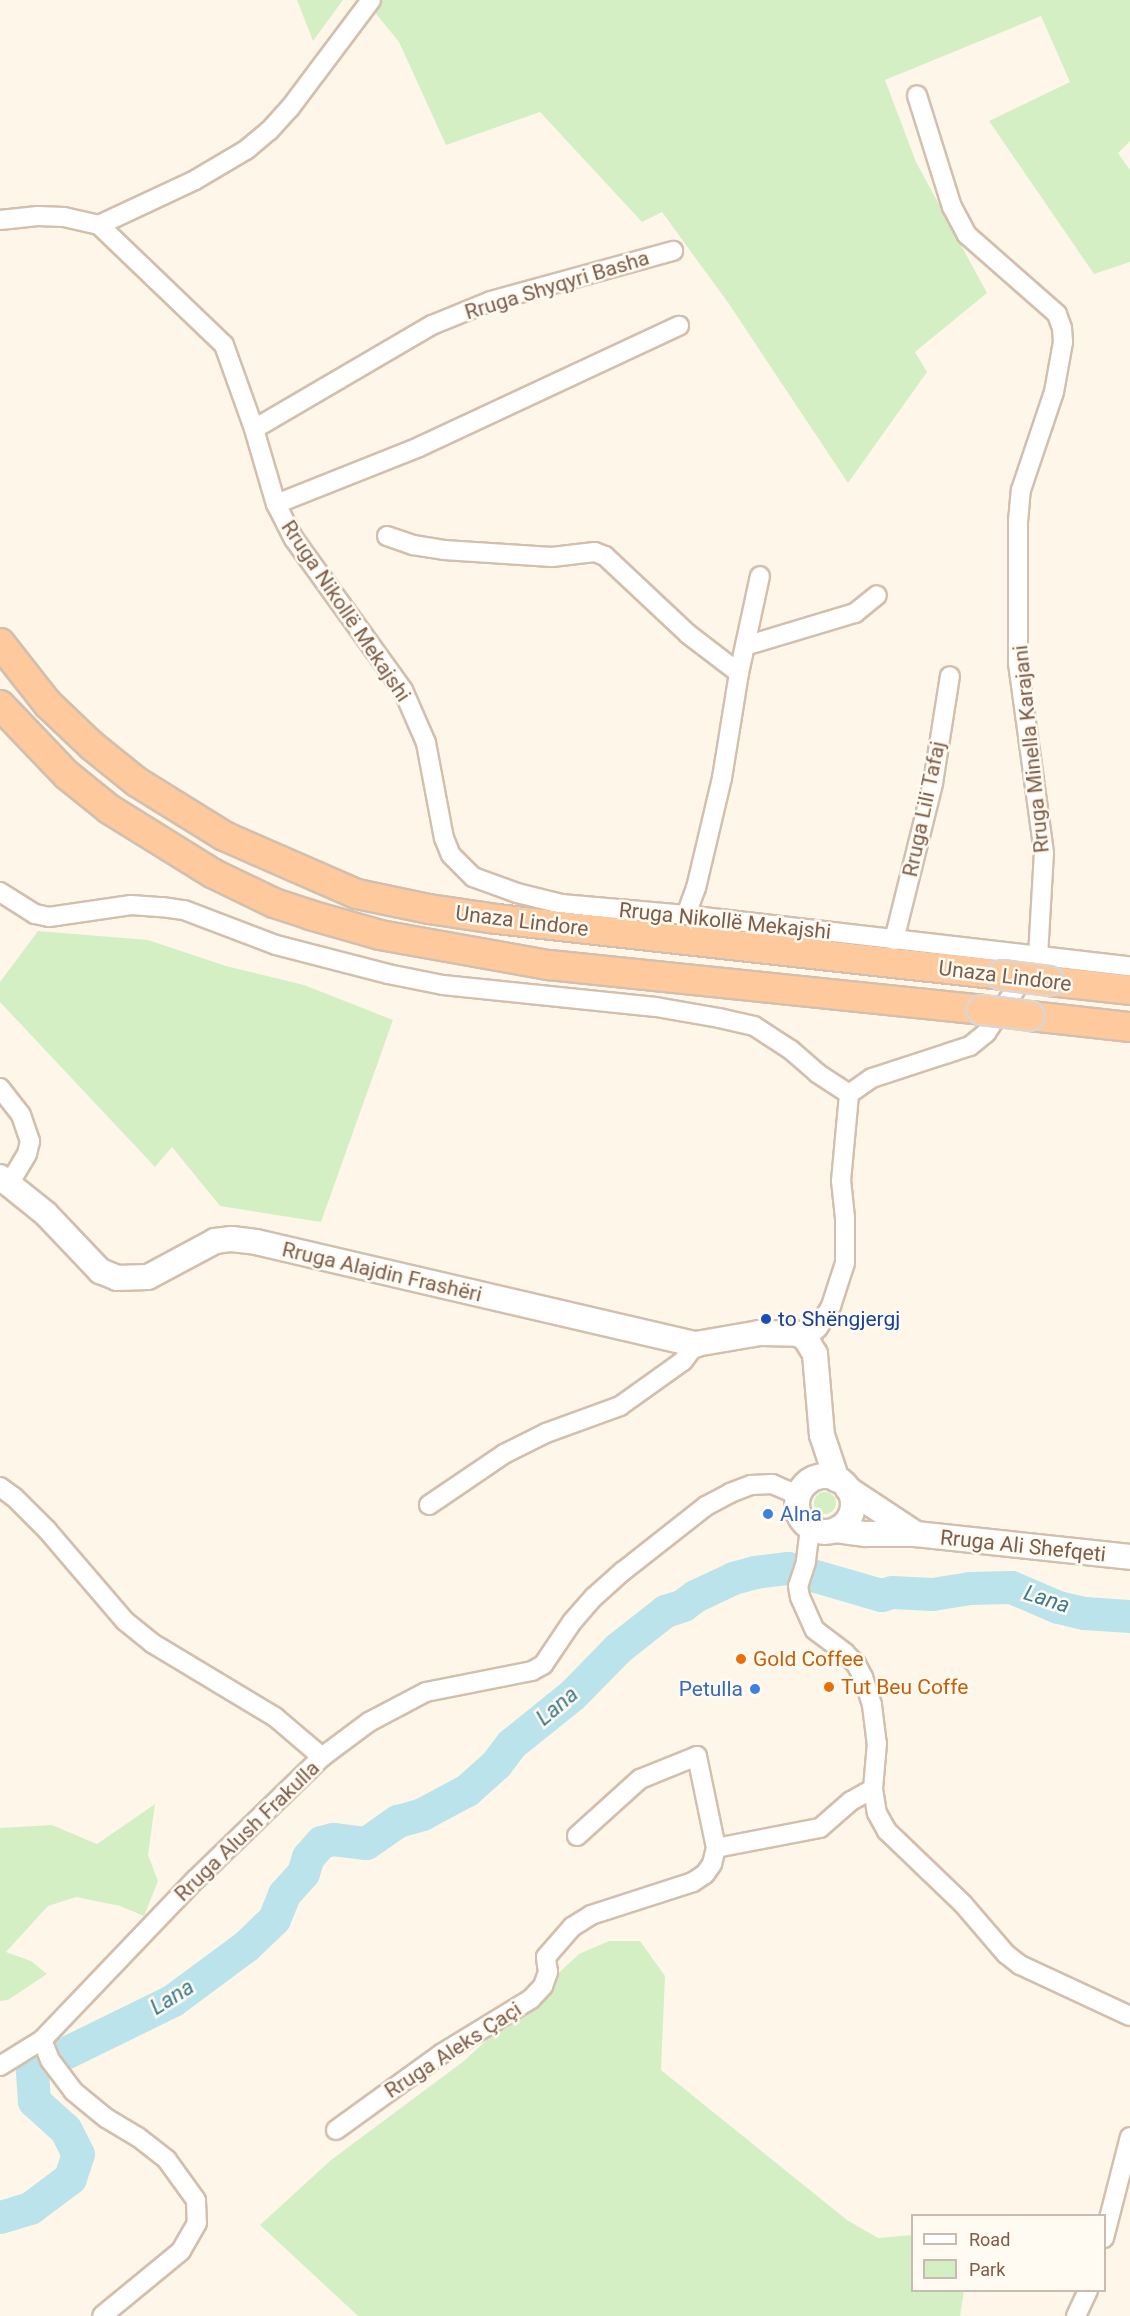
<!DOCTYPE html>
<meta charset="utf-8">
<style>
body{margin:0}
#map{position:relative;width:1130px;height:2316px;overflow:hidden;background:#fef7e9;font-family:Roboto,sans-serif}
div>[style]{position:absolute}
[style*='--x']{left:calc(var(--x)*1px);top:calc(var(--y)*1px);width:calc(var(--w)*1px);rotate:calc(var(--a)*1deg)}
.green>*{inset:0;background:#d5efc5}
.round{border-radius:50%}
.river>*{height:33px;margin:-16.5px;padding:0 16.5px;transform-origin:16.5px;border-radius:16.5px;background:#bae3eb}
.roads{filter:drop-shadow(2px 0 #d3bfad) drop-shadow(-2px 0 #d3bfad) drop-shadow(0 2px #d3bfad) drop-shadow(0 -2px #d3bfad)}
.minor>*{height:18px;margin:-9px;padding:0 9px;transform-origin:9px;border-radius:9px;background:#fff}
.secondary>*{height:24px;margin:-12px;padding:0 12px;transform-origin:12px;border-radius:12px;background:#fff}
.secondary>.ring{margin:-12px;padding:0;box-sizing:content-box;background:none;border:24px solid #fff;border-radius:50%}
.trunk>*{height:28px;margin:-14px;padding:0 14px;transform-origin:14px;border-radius:14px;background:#feca9d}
.bridges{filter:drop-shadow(2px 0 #ddd5d0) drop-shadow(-2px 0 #ddd5d0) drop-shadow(0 2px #ddd5d0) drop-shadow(0 -2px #ddd5d0)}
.trunk-bridge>*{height:28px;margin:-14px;padding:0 14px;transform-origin:14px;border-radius:14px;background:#feca9d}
.dots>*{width:16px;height:16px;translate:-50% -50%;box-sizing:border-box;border:3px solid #fffaf2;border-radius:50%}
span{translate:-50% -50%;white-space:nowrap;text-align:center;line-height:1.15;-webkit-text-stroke:5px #fffaf2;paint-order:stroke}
.street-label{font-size:21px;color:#7d5d49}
.transit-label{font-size:21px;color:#164399}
.left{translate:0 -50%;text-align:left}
.shop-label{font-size:21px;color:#366cbe}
.right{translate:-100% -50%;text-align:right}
.food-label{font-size:21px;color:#c56008}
.water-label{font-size:22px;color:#3c7b8b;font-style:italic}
.legend{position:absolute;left:911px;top:2214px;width:195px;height:78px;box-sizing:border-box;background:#fffaf2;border:2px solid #cbbbae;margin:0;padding:8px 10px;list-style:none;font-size:18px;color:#7d5d49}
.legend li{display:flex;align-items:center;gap:12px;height:30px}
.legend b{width:30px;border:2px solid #cbbbae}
</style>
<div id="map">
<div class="green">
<div style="clip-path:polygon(297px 0,343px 0,313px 41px)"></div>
<div style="clip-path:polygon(371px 0,1130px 0,1130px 141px,1118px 153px,1130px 170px,1130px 262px,1094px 274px,989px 121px,1070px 82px,1041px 16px,885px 80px,916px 162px,987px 293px,915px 352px,927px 372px,848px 483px,729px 304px,662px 212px,642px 222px,540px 112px,446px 145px,399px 42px,368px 4px)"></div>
<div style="clip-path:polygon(38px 931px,148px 940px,226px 966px,304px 985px,393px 1020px,321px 1222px,220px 1206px,172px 1147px,155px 1167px,0 1002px,0 982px)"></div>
<div class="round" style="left:814px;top:1492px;width:22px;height:22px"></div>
<div style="clip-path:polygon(155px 1804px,148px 1855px,158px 1881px,144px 1916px,120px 1906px,76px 1897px,48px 1906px,6px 1952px,31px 1961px,47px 1974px,8px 2000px,0 2001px,0 1828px,52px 1825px,97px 1844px)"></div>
<div style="clip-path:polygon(609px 1941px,640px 1941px,665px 1976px,661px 2070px,847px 2220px,878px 2238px,912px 2235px,912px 2290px,964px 2291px,960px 2316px,358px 2316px,260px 2225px,331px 2160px,464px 2061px,579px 1954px)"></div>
</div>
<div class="river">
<div style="--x:65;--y:2053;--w:120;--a:-26.1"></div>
<div style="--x:173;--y:2000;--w:92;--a:-36.6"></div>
<div style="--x:247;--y:1945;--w:37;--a:-44"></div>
<div style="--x:274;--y:1919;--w:27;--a:-68"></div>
<div style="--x:284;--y:1894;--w:28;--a:-48"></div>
<div style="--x:303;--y:1873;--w:17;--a:-73"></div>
<div style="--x:308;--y:1857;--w:20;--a:-49"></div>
<div style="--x:321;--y:1842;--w:12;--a:-14"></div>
<div style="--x:333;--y:1839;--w:33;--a:7"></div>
<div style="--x:366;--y:1843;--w:39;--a:-35"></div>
<div style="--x:398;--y:1821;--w:25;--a:-16"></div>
<div style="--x:422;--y:1814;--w:51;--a:-28.1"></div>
<div style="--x:467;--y:1790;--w:39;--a:-42"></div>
<div style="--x:496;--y:1764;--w:25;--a:-53"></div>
<div style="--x:511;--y:1744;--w:78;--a:-38.8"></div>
<div style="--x:572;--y:1695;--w:66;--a:-45.6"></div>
<div style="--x:618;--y:1648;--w:60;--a:-38.2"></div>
<div style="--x:665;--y:1611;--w:19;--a:-18"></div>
<div style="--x:683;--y:1605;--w:15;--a:-37"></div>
<div style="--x:695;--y:1596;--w:42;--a:-25.3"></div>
<div style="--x:733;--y:1578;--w:23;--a:-15"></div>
<div style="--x:755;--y:1572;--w:33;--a:-7"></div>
<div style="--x:788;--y:1568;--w:97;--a:16.2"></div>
<div style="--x:881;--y:1595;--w:11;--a:-15"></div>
<div style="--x:892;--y:1592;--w:40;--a:2.9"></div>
<div style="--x:932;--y:1594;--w:37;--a:-9"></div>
<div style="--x:969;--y:1588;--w:42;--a:-1.4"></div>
<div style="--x:1011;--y:1587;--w:51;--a:23.1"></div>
<div style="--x:1058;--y:1607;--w:27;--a:13"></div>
<div style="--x:1084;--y:1613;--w:46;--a:3.7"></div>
<div style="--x:0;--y:2217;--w:31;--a:-17"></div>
<div style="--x:30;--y:2208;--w:50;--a:-36.9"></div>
<div style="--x:70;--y:2178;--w:25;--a:-72"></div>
<div style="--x:78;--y:2154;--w:28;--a:-117"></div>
<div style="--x:65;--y:2129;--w:42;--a:-137.9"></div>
<div style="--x:34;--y:2101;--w:31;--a:-94"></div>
<div style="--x:32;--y:2070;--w:4;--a:-34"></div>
</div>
<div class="roads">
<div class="minor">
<div style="--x:0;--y:220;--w:38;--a:-6"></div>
<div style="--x:38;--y:216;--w:26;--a:2"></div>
<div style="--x:64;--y:217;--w:36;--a:13"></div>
<div style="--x:99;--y:225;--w:173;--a:43.8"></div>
<div style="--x:224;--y:345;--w:89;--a:70.3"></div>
<div style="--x:254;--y:429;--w:78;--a:73.7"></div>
<div style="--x:276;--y:504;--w:39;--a:63"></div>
<div style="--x:294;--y:539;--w:186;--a:54.2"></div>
<div style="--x:403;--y:690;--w:58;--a:66.5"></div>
<div style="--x:426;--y:743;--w:97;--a:79.3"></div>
<div style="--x:444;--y:838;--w:18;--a:68"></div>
<div style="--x:451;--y:855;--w:31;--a:45"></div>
<div style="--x:473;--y:877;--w:47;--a:20"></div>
<div style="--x:517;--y:893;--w:46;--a:13.7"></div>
<div style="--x:562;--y:904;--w:124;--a:5.1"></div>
<div style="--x:686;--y:915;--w:447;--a:6.6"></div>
<div style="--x:99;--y:225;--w:106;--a:-25.1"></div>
<div style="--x:195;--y:180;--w:59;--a:-30.5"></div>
<div style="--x:246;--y:150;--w:30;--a:-40"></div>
<div style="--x:269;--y:131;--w:31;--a:-48"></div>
<div style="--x:290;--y:108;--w:135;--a:-53.1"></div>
<div style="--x:254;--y:429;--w:206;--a:-30.3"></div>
<div style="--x:432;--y:325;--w:64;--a:-22.1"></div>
<div style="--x:491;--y:301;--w:189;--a:-15.4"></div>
<div style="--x:276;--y:504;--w:154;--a:-21.7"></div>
<div style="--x:419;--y:447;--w:287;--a:-25"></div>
<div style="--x:387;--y:536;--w:28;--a:19"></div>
<div style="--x:413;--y:545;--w:31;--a:9"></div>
<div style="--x:444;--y:550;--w:108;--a:3.7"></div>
<div style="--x:552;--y:557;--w:43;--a:-6.6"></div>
<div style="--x:595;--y:552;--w:11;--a:22"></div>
<div style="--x:605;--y:556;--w:114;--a:43.2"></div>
<div style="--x:688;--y:634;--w:64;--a:37.4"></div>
<div style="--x:745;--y:646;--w:115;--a:-16.7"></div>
<div style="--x:855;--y:613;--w:28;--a:-39"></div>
<div style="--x:0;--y:892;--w:41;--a:32.2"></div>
<div style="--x:35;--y:914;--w:14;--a:12"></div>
<div style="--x:49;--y:917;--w:83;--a:-8.3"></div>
<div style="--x:131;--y:905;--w:31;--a:4"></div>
<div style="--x:162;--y:907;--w:22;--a:8"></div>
<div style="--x:184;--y:910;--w:98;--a:20.8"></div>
<div style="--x:276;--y:945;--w:116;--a:14.5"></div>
<div style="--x:388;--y:974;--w:56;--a:11.3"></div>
<div style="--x:443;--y:985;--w:214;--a:5.9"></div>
<div style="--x:656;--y:1007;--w:64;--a:9.9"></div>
<div style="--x:719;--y:1018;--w:36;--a:13"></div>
<div style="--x:754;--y:1026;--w:44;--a:33"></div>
<div style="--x:791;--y:1050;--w:35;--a:41"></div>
<div style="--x:817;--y:1073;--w:38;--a:33"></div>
<div style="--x:686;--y:915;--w:29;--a:-70"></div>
<div style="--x:696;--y:888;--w:113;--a:-76.7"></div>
<div style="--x:722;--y:778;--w:106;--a:-80.8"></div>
<div style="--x:739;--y:673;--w:99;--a:-77.8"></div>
<div style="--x:894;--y:940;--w:162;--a:-76"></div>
<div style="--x:933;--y:783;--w:108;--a:-81"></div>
<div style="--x:0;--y:1088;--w:34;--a:52"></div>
<div style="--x:21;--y:1115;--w:28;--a:71"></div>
<div style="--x:30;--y:1141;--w:13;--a:103"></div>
<div style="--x:27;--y:1154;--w:35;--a:121"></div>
<div style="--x:849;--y:1094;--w:28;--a:-35"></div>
<div style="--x:872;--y:1078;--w:103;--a:-18.1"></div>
<div style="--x:970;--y:1046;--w:21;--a:-39"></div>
<div style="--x:986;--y:1033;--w:93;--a:-56"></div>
<div style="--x:1038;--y:956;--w:103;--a:-86.7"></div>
<div style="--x:1044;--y:853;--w:192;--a:-97.8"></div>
<div style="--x:1018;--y:663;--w:141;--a:-90"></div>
<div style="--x:1018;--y:522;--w:32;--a:-85"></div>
<div style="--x:1021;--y:490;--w:103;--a:-71.4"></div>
<div style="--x:1054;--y:392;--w:51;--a:-79.8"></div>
<div style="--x:1063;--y:342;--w:14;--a:-94"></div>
<div style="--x:1062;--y:328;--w:15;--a:-110"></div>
<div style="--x:1057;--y:314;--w:120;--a:-138.7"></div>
<div style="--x:967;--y:235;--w:32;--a:-118"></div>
<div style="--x:952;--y:207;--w:117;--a:-107.4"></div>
<div style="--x:806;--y:1339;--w:16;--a:-43"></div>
<div style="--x:818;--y:1328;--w:26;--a:-59"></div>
<div style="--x:831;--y:1306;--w:45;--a:-72"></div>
<div style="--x:845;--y:1263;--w:45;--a:-90"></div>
<div style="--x:845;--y:1218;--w:37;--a:-96"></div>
<div style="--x:841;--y:1181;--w:87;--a:-84.7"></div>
<div style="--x:0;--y:1487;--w:17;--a:36"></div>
<div style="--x:14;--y:1497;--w:47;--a:45"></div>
<div style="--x:47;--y:1530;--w:120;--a:49.4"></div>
<div style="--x:125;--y:1621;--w:35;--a:39"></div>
<div style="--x:152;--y:1643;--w:144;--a:31"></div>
<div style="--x:275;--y:1717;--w:62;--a:40.4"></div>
<div style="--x:429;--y:1505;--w:91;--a:-34.2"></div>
<div style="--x:504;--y:1454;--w:47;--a:-26.6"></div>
<div style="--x:546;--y:1433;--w:79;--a:-20"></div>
<div style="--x:620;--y:1406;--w:77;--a:-35.5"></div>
<div style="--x:683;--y:1361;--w:21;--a:-53"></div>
<div style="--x:810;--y:1528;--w:34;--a:97"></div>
<div style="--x:806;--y:1562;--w:25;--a:108"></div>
<div style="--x:798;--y:1586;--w:11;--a:80"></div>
<div style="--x:800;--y:1597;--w:36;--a:66"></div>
<div style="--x:815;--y:1630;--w:38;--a:37"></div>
<div style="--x:845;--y:1653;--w:16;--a:45"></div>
<div style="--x:856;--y:1664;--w:15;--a:62"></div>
<div style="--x:863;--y:1677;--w:29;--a:72"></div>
<div style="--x:872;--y:1705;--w:38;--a:83"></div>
<div style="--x:877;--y:1743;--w:46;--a:95"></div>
<div style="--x:873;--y:1789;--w:24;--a:81"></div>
<div style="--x:877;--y:1813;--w:21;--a:61"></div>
<div style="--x:887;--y:1831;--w:105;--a:43.8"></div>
<div style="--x:963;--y:1904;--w:66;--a:49.3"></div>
<div style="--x:1006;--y:1954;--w:18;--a:38"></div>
<div style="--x:1020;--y:1965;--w:121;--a:24.9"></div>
<div style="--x:716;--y:1848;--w:106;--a:-10.9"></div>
<div style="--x:820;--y:1828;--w:41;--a:-41.1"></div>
<div style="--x:851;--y:1801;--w:25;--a:-29"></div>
<div style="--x:42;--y:2040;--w:22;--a:68"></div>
<div style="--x:50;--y:2060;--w:39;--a:53"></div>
<div style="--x:73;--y:2091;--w:43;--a:39.3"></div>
<div style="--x:106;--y:2118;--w:37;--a:31"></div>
<div style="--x:138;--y:2137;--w:37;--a:38"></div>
<div style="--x:167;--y:2160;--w:49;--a:54.1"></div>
<div style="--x:196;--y:2200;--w:23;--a:88"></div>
<div style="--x:197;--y:2223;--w:32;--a:120"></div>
<div style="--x:181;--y:2251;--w:102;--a:140.6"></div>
<div style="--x:0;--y:2066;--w:49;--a:-31.8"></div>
<div style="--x:42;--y:2040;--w:223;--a:-46.3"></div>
<div style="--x:196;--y:1879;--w:175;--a:-44.1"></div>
<div style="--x:322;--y:1757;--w:59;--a:-36.7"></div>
<div style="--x:369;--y:1722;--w:64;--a:-27.8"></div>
<div style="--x:426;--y:1692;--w:108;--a:-11.2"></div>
<div style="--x:532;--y:1671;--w:13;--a:-29"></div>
<div style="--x:543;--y:1665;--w:52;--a:-56"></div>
<div style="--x:572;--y:1622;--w:33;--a:-49"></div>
<div style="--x:594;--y:1597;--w:38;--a:-42"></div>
<div style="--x:622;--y:1572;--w:107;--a:-38.2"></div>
<div style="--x:706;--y:1506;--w:27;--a:-28"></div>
<div style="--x:730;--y:1493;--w:22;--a:-21"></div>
<div style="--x:751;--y:1485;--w:21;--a:-3"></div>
<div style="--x:772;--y:1484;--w:28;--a:23"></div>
<div style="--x:336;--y:2130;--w:130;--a:-35.9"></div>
<div style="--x:441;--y:2054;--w:105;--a:-31.4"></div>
<div style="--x:531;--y:1999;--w:18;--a:-47"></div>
<div style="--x:543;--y:1986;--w:15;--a:-70"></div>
<div style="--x:548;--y:1972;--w:15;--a:-98"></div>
<div style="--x:546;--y:1957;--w:40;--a:-49"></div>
<div style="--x:572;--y:1927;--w:22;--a:-32"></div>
<div style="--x:591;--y:1915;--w:107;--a:-17.9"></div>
<div style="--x:693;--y:1882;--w:14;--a:-34"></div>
<div style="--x:705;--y:1874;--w:12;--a:-55"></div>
<div style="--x:712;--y:1864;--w:16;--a:-76"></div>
<div style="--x:716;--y:1848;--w:94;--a:-101.7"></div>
<div style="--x:697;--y:1756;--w:61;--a:158"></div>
<div style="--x:640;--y:1779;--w:85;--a:137.9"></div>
<div style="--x:1104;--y:2238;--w:104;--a:-75.6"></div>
<div style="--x:1076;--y:2316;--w:29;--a:-65"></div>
</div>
<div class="secondary">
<div style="--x:0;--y:1177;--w:59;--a:38.8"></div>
<div style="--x:46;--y:1214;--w:79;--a:46.5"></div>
<div style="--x:100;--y:1271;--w:18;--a:22"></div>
<div style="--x:117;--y:1278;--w:31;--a:-2"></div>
<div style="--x:148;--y:1277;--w:76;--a:-28.2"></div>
<div style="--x:215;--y:1241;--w:17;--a:-7"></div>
<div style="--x:232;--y:1239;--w:24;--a:7"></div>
<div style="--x:256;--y:1242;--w:452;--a:13.1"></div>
<div style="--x:696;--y:1344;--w:65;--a:-9.8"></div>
<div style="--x:760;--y:1333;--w:39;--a:1"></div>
<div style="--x:799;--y:1334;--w:9;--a:36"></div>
<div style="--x:806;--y:1339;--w:17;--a:59"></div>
<div style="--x:815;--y:1354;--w:81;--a:85.1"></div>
<div style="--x:822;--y:1435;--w:47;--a:71.6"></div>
<div class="ring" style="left:797px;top:1476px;width:32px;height:32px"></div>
<div style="--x:848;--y:1489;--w:82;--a:33.5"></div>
<div style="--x:836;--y:1530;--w:30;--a:8"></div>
<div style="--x:866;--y:1534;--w:50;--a:0"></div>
<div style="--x:916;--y:1534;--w:215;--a:6.1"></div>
</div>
<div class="trunk">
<div style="--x:0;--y:643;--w:78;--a:51.8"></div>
<div style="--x:48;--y:704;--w:59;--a:43.6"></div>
<div style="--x:91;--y:745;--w:59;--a:38.8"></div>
<div style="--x:137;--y:782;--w:102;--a:31.8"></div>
<div style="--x:224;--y:836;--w:145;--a:23.6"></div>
<div style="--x:357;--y:894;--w:74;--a:11.8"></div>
<div style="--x:429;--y:909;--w:69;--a:8.4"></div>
<div style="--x:497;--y:919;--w:508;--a:6.33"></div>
<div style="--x:0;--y:705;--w:97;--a:46.3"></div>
<div style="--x:67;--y:775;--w:54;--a:39"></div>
<div style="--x:109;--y:809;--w:123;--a:31.8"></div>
<div style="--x:214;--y:874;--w:67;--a:25.8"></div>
<div style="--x:274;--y:903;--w:38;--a:18"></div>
<div style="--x:310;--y:915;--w:73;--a:15.9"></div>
<div style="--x:380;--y:935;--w:172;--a:10.1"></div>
<div style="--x:549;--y:965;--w:435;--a:5.9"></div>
<div style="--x:1049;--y:981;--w:81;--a:6.3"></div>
<div style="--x:1030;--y:1016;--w:101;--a:6.3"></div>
</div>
</div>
<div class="bridges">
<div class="trunk-bridge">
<div style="--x:1002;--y:975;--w:47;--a:7.3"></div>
<div style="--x:982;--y:1010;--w:48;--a:7.1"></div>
</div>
</div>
<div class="dots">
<div style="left:766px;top:1319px;background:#1a4fb4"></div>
<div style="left:768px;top:1514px;background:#3f7fe0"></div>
<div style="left:741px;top:1659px;background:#e8710a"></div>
<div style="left:829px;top:1687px;background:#e8710a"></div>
<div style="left:755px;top:1689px;background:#3f7fe0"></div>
</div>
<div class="street-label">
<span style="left:557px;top:285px;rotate:-17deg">Rruga Shyqyri Basha</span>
<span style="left:346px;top:611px;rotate:56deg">Rruga Nikollë Mekajshi</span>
<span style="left:1031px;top:749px;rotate:-96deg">Rruga Minella Karajani</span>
<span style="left:924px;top:809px;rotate:-78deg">Rruga Lili Tafaj</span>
<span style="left:522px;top:921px;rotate:7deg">Unaza Lindore</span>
<span style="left:725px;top:921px;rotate:6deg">Rruga Nikollë Mekajshi</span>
<span style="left:1005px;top:976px;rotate:7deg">Unaza Lindore</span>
<span style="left:382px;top:1272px;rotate:13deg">Rruga Alajdin Frashëri</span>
<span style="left:1023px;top:1546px;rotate:6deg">Rruga Ali Shefqeti</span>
<span style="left:247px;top:1831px;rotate:-44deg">Rruga Alush Frakulla</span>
<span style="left:453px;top:2050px;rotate:-33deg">Rruga Aleks Çaçi</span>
</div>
<div class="transit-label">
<span class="left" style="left:778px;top:1319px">to Shëngjergj</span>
</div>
<div class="shop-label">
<span class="left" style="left:780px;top:1514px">Alna</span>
<span class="right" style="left:743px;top:1689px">Petulla</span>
</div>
<div class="food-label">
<span class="left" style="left:753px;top:1659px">Gold Coffee</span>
<span class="left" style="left:841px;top:1687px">Tut Beu Coffe</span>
</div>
<div class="water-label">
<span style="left:1047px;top:1599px;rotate:18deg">Lana</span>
<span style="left:557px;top:1706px;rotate:-40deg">Lana</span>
<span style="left:172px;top:1997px;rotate:-32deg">Lana</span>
</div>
<ul class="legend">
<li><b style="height:8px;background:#fff"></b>Road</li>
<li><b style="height:16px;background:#d5efc5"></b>Park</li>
</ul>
</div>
